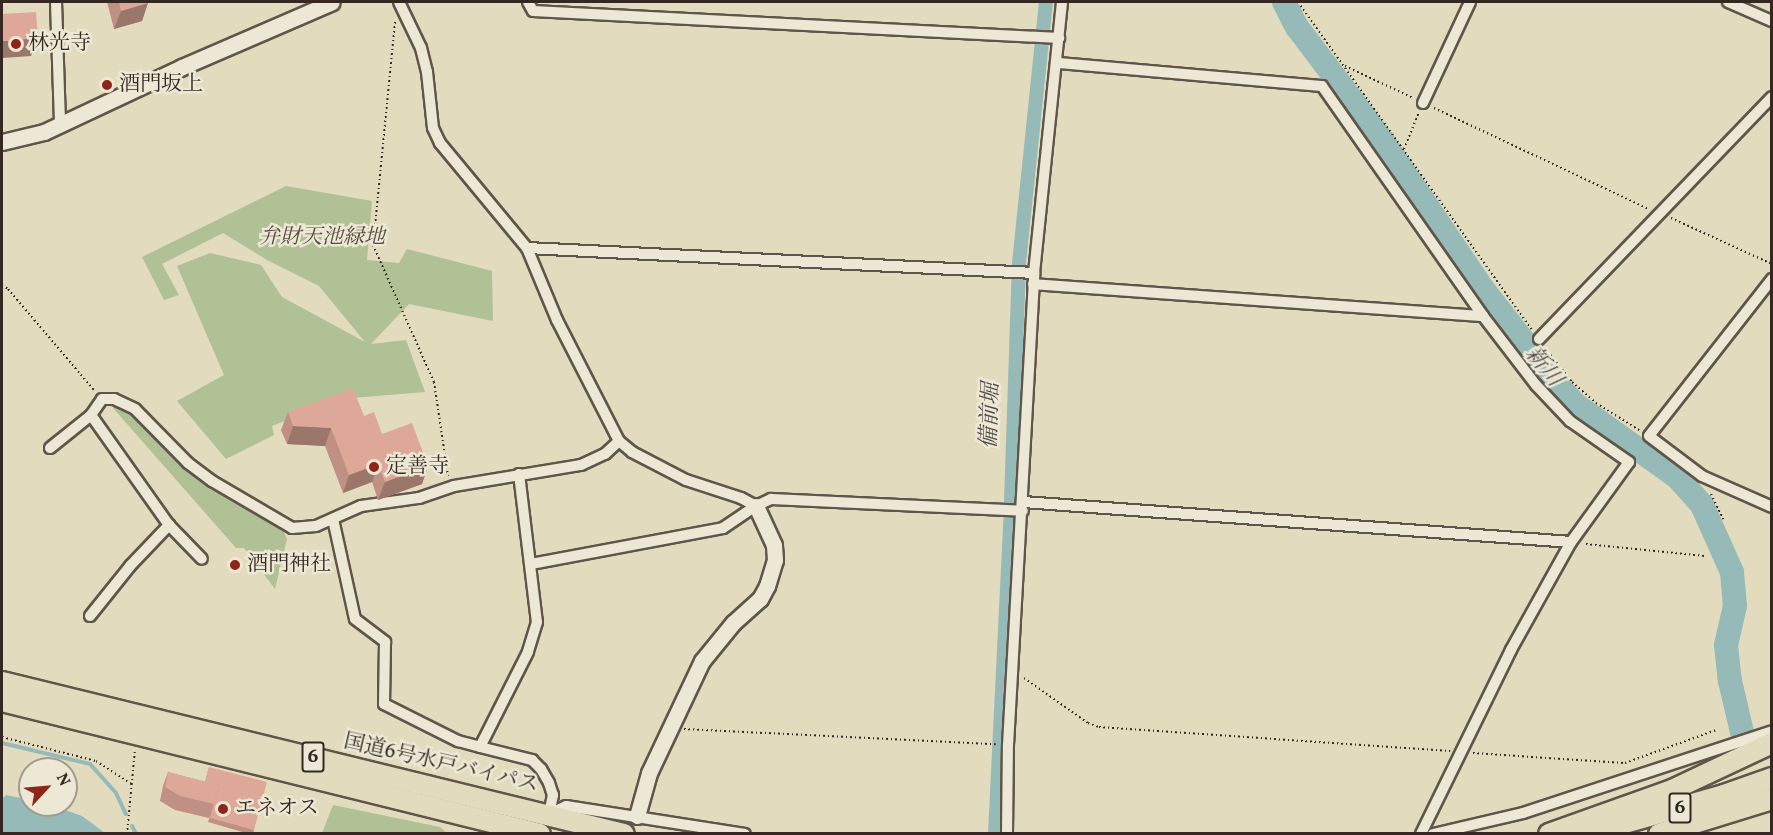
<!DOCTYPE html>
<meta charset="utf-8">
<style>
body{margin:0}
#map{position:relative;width:1773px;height:835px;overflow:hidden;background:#e3dbbe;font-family:Vollkorn,"Noto Serif JP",serif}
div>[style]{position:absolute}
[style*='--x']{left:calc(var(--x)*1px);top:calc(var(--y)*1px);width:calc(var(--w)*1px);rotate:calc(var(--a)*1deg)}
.green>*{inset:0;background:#afc195}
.water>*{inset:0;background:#96bab7}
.stream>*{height:4px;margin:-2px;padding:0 2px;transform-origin:2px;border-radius:2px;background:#96bab7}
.canal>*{height:14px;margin:-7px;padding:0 7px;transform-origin:7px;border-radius:7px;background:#96bab7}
.river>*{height:24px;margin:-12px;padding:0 12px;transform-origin:12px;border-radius:12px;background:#96bab7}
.path>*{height:2px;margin-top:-1px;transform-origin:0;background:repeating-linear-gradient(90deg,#352823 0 1.5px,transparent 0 4.5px)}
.roads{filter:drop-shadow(2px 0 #60554a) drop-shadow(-2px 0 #60554a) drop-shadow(0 2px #60554a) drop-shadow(0 -2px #60554a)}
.street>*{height:10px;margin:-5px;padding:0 5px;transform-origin:5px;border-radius:5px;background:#ede8d5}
.secondary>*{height:15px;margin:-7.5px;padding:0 7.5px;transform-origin:7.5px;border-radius:7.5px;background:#ede8d5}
.highway>*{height:20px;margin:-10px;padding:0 10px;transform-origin:10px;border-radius:10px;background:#e3dbbe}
.wall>*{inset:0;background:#bf9083}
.shaded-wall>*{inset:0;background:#9b766a}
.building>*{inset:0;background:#dea898}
.dots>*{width:16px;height:16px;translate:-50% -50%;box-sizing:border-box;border:3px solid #ede8d5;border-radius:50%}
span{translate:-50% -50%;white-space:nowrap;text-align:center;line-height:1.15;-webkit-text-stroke:5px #ede8d5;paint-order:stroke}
.shield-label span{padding:2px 4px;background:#ede8d5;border:2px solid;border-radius:4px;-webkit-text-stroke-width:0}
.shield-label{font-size:20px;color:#352823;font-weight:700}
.poi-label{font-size:21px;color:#352823}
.left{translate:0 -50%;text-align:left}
.park-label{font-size:21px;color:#544e40;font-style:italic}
.street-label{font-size:21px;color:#352823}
.water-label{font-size:22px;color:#4d4c48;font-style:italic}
.frame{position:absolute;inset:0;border:3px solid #352823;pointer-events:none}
.north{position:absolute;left:18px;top:757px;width:60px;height:60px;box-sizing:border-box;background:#ede8d5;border:2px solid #a39b8e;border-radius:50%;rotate:64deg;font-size:16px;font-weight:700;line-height:24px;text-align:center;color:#352823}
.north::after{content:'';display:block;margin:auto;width:21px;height:27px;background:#8f2418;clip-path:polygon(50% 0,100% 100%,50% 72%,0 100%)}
</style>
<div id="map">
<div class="green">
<div style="clip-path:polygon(286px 186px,372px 201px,367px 260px,399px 263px,407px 249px,492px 271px,493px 321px,409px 304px,371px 344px,406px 340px,425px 392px,341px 399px,272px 426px,274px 435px,226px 459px,177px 401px,224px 375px,177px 266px,210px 253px,261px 265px,282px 297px,365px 342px,319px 286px,267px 260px,223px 233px,162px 264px,179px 295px,164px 300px,142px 257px)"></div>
<div style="clip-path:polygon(115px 406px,133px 414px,191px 474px,213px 490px,282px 528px,287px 539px,275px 589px,244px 548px,236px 548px,113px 408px)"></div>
<div style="clip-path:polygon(333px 805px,440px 827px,447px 833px,322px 833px)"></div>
</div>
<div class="water">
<div style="clip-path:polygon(6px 795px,30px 800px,30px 805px,51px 805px,82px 816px,105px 833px,2px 833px,2px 799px)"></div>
</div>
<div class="stream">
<div style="--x:2;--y:743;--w:90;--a:13.4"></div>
<div style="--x:90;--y:764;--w:39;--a:48"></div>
<div style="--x:116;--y:793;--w:23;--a:65"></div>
<div style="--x:132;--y:826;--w:9;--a:63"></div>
</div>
<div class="canal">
<div style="--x:995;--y:834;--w:332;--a:-87.2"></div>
<div style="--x:1011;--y:502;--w:239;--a:-88.1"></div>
<div style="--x:1019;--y:263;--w:262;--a:-84.1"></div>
</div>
<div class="river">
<div style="--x:1284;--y:2;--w:28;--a:63"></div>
<div style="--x:1297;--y:27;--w:143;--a:53"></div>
<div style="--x:1383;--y:141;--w:179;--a:56"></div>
<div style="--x:1483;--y:289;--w:124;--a:52.2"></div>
<div style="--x:1559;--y:387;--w:25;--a:47"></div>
<div style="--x:1576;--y:405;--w:124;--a:35.5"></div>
<div style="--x:1677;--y:477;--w:38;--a:48"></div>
<div style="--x:1702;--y:505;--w:73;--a:65.9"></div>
<div style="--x:1732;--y:572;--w:34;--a:85"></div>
<div style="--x:1735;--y:606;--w:40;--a:103"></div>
<div style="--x:1726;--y:645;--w:36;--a:84"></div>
<div style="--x:1730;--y:681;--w:52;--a:76.8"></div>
</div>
<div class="path">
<div style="--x:1298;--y:2;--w:402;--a:54.5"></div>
<div style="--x:395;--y:22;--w:224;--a:95.6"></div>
<div style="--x:373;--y:245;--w:150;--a:66"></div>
<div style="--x:434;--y:382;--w:95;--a:81.5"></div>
<div style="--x:1345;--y:66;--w:75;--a:25.2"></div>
<div style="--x:1434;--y:108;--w:238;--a:25.2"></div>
<div style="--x:1404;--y:149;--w:38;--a:-68"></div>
<div style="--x:1671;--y:218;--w:111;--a:24.5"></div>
<div style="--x:2;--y:285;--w:7;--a:34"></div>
<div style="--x:8;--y:289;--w:133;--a:49.6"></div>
<div style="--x:1545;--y:348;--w:43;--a:51.5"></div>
<div style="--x:1572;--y:382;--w:32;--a:41"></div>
<div style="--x:1596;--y:403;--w:51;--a:32.1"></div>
<div style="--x:1711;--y:494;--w:28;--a:64"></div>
<div style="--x:1586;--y:544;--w:119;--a:5.8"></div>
<div style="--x:1024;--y:678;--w:78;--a:35.1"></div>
<div style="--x:1088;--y:723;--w:12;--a:20"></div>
<div style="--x:1099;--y:727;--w:352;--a:3.9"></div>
<div style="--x:684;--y:729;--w:312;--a:2.8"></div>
<div style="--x:2;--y:737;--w:97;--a:14.3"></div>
<div style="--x:96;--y:761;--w:44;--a:33"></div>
<div style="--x:1473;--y:753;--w:152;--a:3.8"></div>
<div style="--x:1625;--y:763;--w:97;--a:-19.9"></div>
<div style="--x:127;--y:834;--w:84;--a:-84.6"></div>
</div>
<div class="roads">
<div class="street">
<div style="--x:56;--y:2;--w:122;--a:88.1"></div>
<div style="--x:399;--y:2;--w:51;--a:64.4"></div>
<div style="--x:421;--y:48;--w:25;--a:76"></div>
<div style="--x:427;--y:72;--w:56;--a:83.9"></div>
<div style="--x:433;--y:128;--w:17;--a:65"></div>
<div style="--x:440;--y:143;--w:136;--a:50.4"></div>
<div style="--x:527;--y:248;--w:78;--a:67.4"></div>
<div style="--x:557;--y:320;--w:136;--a:62.9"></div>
<div style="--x:619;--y:441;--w:17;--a:40"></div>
<div style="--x:632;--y:452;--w:61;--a:27.4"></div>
<div style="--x:686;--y:480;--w:58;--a:18.1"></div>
<div style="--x:741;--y:498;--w:17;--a:28"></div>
<div style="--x:528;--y:2;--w:10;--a:61"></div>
<div style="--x:533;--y:11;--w:527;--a:2.94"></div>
<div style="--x:1728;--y:2;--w:48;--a:23.4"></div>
<div style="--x:1058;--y:63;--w:265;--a:5"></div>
<div style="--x:1322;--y:86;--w:281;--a:55"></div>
<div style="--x:1483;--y:316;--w:87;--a:52.5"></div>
<div style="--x:1536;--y:385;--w:50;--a:46.6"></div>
<div style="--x:1570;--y:421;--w:72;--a:34.8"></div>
<div style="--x:1629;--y:462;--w:99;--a:125.9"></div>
<div style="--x:1571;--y:542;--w:124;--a:119.1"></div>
<div style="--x:1511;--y:650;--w:205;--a:116.1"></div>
<div style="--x:1423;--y:103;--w:111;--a:-65"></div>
<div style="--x:527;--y:248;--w:508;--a:2.82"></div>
<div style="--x:1772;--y:279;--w:199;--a:128.1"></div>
<div style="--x:1649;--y:436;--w:66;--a:37"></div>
<div style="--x:1702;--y:476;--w:77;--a:23.9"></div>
<div style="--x:1033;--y:284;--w:451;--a:4.1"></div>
<div style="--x:1539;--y:339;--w:336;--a:-46.1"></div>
<div style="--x:91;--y:415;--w:135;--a:54.7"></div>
<div style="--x:169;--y:525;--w:47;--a:45.9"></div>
<div style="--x:50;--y:448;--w:53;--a:-38.8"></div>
<div style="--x:91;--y:415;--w:19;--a:-55"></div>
<div style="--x:102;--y:399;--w:12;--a:0"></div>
<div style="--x:114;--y:399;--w:23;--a:25"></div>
<div style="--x:135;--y:409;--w:76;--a:45.5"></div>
<div style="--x:188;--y:463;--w:30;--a:37"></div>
<div style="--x:212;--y:481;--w:93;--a:30.4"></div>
<div style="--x:292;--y:528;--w:24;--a:-5"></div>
<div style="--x:316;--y:526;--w:49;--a:-24"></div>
<div style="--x:361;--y:506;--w:59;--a:-7.9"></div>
<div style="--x:419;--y:498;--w:37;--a:-19"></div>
<div style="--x:454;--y:486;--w:129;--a:-9.4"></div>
<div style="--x:581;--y:465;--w:26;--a:-25"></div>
<div style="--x:605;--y:454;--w:19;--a:-43"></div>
<div style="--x:519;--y:474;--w:149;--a:83.1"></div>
<div style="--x:537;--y:622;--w:31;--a:107"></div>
<div style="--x:528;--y:652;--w:106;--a:116.8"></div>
<div style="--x:480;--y:747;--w:54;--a:14"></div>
<div style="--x:532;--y:760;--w:13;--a:45"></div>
<div style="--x:541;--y:769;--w:16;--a:60"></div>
<div style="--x:549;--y:783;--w:13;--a:72"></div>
<div style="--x:553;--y:795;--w:19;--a:102"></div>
<div style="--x:1023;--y:502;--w:549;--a:4.17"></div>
<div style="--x:333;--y:519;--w:102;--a:77.6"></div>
<div style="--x:355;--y:619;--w:38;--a:37"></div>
<div style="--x:385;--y:642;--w:62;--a:90.9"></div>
<div style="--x:384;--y:704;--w:83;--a:26.6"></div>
<div style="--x:458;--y:741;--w:23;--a:15"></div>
<div style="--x:531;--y:564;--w:195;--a:-10.6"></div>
<div style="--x:723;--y:528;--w:40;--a:-34"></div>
<div style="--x:756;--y:506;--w:17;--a:-25"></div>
<div style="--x:771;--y:499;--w:252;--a:2.7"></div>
<div style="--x:90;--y:616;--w:64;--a:-51.3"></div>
<div style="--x:130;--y:566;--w:57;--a:-46.4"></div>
<div style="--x:549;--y:814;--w:19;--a:-25"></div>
<div style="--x:566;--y:806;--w:181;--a:8.9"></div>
<div style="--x:1007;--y:834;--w:89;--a:-89.4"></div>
<div style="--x:1008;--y:745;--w:473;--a:-86.8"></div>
<div style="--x:1034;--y:273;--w:272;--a:-84.1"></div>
<div style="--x:1433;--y:834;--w:92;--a:-13.1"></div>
<div style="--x:1523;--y:813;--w:262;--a:-18.2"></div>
</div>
<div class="secondary">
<div style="--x:2;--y:142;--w:43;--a:-13.4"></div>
<div style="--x:44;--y:132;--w:153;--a:-25.2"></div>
<div style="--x:182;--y:67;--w:163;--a:-23.4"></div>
<div style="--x:637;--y:816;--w:45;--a:-74.4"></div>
<div style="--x:649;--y:773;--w:124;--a:-64.7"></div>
<div style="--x:702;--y:661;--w:49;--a:-50.8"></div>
<div style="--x:733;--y:623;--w:36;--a:-42"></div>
<div style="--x:760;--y:599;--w:15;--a:-62"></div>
<div style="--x:767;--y:586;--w:27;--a:-73"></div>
<div style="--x:775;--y:560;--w:15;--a:-94"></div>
<div style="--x:774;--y:545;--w:43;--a:-114.8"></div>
</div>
<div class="highway">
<div style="--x:2;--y:682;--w:640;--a:13.73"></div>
<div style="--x:2;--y:701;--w:554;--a:13.89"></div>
<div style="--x:1549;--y:834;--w:131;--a:-19.7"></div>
<div style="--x:1672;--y:790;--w:110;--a:-25.2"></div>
<div style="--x:1586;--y:834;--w:143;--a:-15.8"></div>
<div style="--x:1724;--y:795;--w:51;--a:-19.5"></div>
<div style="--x:1659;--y:834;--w:118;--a:-17.2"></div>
</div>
</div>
<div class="wall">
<div style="clip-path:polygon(107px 2px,148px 2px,142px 21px,114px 29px)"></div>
<div style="clip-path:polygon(288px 412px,364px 416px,382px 434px,428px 466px,422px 484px,378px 500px,372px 482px,343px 493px,325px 446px,287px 444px,281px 430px)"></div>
<div style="clip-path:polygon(209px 767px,254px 830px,253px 834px,249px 834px,208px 822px,210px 816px,209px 818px,175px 810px,160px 801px,163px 786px,168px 772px,205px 782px)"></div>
</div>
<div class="shaded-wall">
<div style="clip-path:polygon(148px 3px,142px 21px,114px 29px,121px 11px)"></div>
<div style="clip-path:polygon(38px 38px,31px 56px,2px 58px,2px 41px)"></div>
<div style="clip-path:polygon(293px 426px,331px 428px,325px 446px,287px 444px)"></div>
<div style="clip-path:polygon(378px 464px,372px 482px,343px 493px,349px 475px)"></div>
<div style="clip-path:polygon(428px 466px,422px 484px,378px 500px,385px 482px)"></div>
</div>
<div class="building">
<div style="clip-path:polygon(119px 2px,148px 2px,148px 3px,121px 11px)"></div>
<div style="clip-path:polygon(2px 9px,2px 14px,36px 12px,38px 38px,2px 41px)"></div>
<div style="clip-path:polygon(353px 388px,364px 416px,374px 412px,382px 434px,412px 423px,428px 466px,385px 482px,378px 464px,349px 475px,331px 428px,293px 426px,288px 412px)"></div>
<div style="clip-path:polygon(209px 767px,267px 782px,254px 830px,210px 818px,219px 785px,205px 782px)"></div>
<div style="clip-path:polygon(168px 772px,219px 785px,214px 804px,180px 796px,165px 787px)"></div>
</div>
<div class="dots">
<div style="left:16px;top:44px;background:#8f2418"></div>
<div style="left:107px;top:85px;background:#8f2418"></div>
<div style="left:374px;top:467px;background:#8f2418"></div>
<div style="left:235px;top:565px;background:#8f2418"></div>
<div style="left:223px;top:809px;background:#8f2418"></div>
</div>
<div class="shield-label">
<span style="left:313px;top:757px">6</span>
<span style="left:1680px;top:808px">6</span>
</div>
<div class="poi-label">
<span class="left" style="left:28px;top:44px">林光寺</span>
<span class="left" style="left:119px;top:85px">酒門坂上</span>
<span class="left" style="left:386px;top:467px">定善寺</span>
<span class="left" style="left:247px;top:565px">酒門神社</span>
<span class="left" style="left:235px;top:809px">エネオス</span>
</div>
<div class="park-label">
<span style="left:322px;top:238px">弁財天池緑地</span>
</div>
<div class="street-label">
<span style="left:441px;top:764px;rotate:13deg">国道6号水戸バイパス</span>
</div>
<div class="water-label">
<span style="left:1543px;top:367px;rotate:51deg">新川</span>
<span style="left:991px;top:416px;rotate:-88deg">備前堀</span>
</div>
<div class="frame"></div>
<div class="north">N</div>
</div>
